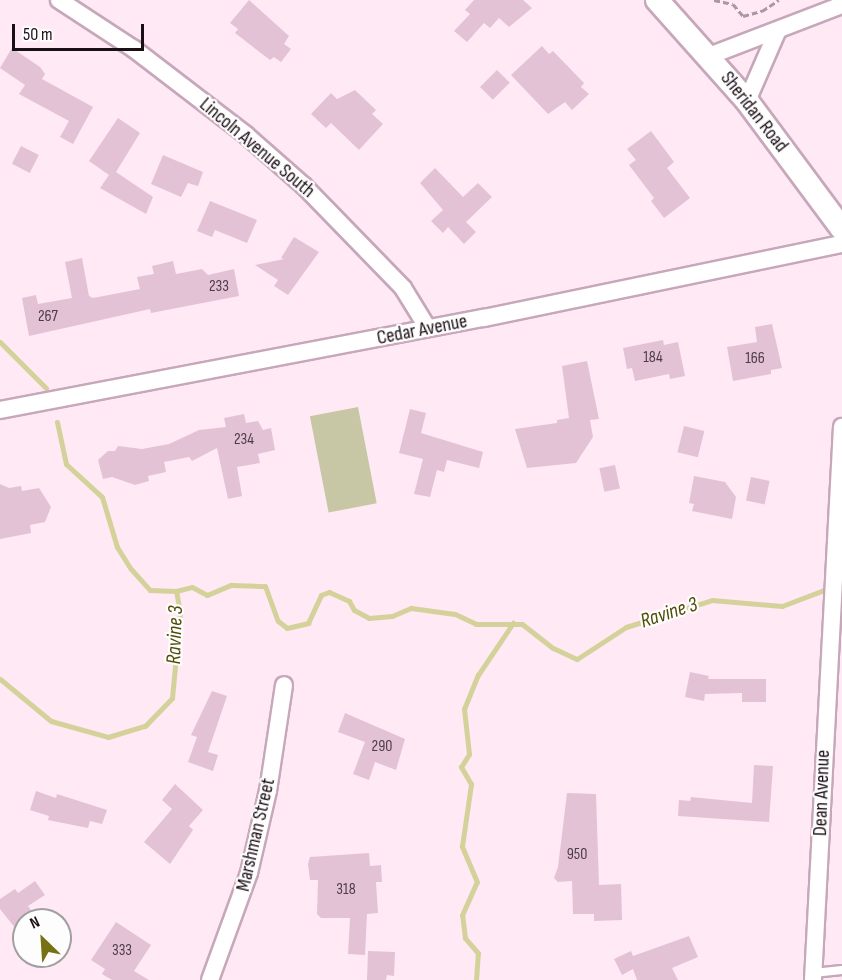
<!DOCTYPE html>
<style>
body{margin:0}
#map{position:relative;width:842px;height:980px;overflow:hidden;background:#fee9f5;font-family:"Sofia Sans Condensed",sans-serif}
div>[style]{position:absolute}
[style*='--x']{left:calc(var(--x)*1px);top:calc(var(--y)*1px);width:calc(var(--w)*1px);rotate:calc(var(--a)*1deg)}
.green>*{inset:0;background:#c8c7a5;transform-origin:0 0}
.stream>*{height:5px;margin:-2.5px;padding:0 2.5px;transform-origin:2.5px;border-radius:2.5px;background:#d4d29a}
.building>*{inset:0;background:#e4c2d6;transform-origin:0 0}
.path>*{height:3px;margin-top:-1.5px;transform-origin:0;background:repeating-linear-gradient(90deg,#a997a1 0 6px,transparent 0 9px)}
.roads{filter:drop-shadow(2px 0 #c7a7ba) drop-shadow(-2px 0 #c7a7ba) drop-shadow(0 2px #c7a7ba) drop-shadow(0 -2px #c7a7ba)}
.lane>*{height:8px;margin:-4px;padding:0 4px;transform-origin:4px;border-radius:4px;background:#fff}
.street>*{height:16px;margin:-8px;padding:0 8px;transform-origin:8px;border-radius:8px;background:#fff}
.secondary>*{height:22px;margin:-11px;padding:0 11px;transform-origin:11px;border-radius:11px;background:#fff}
span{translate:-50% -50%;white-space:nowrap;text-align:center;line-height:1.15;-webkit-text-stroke:4.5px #fdfdfd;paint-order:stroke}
.number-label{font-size:16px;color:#4d3c46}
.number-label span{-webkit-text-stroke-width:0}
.street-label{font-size:20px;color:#1b0f16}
.water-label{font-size:21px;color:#4e4b06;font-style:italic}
.north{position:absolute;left:12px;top:908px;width:60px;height:60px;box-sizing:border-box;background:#fdfdfd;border:2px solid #a39ea1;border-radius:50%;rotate:335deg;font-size:16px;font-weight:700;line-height:24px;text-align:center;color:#1b0f16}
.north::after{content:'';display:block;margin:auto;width:21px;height:27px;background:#767214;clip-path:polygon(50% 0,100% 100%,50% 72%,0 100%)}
.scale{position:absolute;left:12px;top:24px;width:132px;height:27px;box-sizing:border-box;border:3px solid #1b0f16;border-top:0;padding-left:8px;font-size:18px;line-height:21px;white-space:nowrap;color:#1b0f16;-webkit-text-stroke:4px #fdfdfd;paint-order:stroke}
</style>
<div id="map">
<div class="green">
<div style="left:358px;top:407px;width:98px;height:49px;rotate:79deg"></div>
</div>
<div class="stream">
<div style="--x:0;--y:342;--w:65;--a:45"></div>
<div style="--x:57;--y:422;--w:43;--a:77.9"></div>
<div style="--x:66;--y:464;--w:49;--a:42.5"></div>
<div style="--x:102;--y:497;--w:52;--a:73.3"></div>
<div style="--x:117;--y:547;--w:26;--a:58"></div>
<div style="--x:131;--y:569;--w:28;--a:48"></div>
<div style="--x:150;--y:590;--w:26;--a:2"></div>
<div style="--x:0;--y:679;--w:66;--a:39.5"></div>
<div style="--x:51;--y:721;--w:59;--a:15.7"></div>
<div style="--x:108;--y:737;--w:39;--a:-17"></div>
<div style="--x:145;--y:726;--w:39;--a:-46"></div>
<div style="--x:172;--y:698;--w:85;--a:-84.6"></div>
<div style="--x:180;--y:613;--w:22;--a:-100"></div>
<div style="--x:176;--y:591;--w:16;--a:-14"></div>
<div style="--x:192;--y:587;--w:17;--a:28"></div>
<div style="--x:207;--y:595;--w:26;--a:-23"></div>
<div style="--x:231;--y:585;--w:34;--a:2"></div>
<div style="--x:265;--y:586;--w:37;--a:70"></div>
<div style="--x:278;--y:621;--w:11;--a:38"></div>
<div style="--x:287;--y:628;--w:22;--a:-13"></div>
<div style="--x:308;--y:623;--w:31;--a:-65"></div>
<div style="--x:321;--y:595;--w:9;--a:-21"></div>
<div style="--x:329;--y:592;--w:22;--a:24"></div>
<div style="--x:349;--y:601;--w:10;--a:61"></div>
<div style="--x:354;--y:610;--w:17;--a:28"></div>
<div style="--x:369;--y:618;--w:23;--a:-5"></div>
<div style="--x:392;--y:616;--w:21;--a:-23"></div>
<div style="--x:411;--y:608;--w:44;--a:7.8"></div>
<div style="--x:455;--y:614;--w:23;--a:25"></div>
<div style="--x:476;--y:624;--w:46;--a:0"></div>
<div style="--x:522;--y:624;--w:39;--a:38"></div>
<div style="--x:553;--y:648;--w:26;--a:25"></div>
<div style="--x:577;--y:659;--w:59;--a:-33.1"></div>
<div style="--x:626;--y:627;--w:90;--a:-17.4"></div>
<div style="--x:712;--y:600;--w:70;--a:4.9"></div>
<div style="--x:782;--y:606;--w:53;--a:-20.8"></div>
<div style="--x:476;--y:980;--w:27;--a:-86"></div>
<div style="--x:478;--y:953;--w:20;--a:-131"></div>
<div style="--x:465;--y:938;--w:23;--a:-97"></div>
<div style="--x:462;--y:915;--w:36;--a:-66"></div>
<div style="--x:477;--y:882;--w:39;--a:-113"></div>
<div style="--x:462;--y:846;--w:63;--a:-81.7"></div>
<div style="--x:471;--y:784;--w:20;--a:-120"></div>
<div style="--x:461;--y:767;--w:15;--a:-58"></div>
<div style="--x:469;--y:754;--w:45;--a:-96.3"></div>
<div style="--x:464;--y:709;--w:37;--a:-68"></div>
<div style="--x:478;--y:675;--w:63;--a:-56.1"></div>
</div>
<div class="building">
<div style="clip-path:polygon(249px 0,289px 36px,284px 44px,291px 49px,281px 62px,274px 57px,270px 60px,235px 33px,238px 29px,230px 23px)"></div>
<div style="clip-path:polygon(474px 0,523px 0,532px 8px,509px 27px,499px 18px,490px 28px,484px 23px,467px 42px,454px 31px,470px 14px,465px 10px)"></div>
<div style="clip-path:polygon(542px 46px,549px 54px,553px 51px,584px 83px,581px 87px,589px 94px,572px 110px,565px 102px,548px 114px,511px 75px)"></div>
<div style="clip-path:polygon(12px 48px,40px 67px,45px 74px,42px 79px,93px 107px,73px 144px,60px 137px,69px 121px,19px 94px,25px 85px,0 68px)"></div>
<div style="left:497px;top:70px;width:18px;height:24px;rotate:45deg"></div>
<div style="clip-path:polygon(355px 90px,376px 110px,372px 114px,383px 124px,359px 150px,331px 123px,326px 128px,311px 114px,331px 93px,337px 99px)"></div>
<div style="clip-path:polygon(118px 118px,140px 133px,116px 172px,153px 197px,146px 214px,100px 188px,109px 175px,89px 161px)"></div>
<div style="clip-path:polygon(651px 131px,674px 162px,667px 168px,690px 198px,664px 218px,651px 201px,654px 198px,629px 165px,636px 160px,627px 149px)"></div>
<div style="left:21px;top:146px;width:20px;height:20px;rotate:27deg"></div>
<div style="clip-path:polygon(163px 155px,203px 172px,198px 186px,188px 183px,181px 197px,151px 184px)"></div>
<div style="clip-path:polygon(435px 168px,463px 197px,478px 183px,492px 197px,466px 222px,476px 232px,464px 244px,448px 227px,443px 233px,431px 221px,443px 210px,420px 183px)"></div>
<div style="clip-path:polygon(210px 201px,257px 220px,247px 243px,215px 230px,212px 237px,197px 231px)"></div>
<div style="clip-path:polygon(294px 237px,319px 252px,288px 295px,274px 286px,278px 280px,255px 265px,284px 259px,281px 258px)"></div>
<div style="clip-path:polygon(82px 258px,89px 296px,93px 298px,140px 289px,137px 277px,154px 274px,152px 266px,173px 261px,176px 274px,202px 269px,208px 275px,234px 269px,239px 296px,151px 313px,150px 309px,29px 336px,22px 298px,36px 295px,38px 304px,72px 298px,65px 262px)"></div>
<div style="clip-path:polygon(772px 324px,782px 368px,771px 370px,771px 374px,733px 381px,727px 347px,757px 342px,755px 327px)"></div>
<div style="clip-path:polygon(663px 340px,664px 345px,678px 342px,685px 376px,670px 379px,669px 374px,635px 381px,632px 368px,627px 369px,623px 348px)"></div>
<div style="clip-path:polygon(587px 361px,599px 419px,590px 420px,593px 437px,576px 463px,527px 468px,515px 429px,557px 423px,557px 420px,569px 418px,562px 366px)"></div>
<div style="clip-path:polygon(410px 409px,426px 413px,421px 433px,483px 452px,479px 468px,447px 460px,444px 472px,437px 470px,430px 497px,414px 494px,423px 459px,399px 453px)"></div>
<div style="clip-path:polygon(244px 414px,246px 423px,258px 421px,263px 430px,271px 428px,275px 450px,258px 454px,260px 463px,237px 467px,242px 496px,228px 499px,217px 448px,192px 461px,189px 457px,164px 462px,166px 472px,148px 476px,149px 481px,135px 485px,112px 477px,103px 479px,98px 460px,108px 451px,115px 451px,118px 446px,142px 449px,169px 444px,199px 430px,226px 427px,224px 418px)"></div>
<div style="left:684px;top:426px;width:21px;height:27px;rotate:14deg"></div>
<div style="left:615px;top:465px;width:24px;height:16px;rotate:78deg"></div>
<div style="clip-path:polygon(694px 476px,725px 482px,736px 497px,732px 519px,692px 511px,694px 504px,689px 503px)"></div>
<div style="left:751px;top:477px;width:19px;height:24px;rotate:12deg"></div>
<div style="clip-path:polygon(0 484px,9px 488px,21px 486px,22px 491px,39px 488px,51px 507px,45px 522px,30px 525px,31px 533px,0 539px)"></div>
<div style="clip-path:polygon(690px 672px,709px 676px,708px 679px,766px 679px,766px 702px,742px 702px,742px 693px,705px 694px,704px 701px,685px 697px)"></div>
<div style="clip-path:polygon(212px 691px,227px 696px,208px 752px,218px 755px,213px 771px,188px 762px,197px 737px,191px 735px)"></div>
<div style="clip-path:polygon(345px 713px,405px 739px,396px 770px,375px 762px,369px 780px,353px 774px,365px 742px,338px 732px)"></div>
<div style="clip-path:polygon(754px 765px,773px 766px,769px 822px,678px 816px,679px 800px,690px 801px,691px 797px,752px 803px)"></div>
<div style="clip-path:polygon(175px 784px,203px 810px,189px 826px,193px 830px,170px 864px,144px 842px,172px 809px,162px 800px)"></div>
<div style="clip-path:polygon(36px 791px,56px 798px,57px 794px,107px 810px,102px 824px,90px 821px,88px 828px,48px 820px,49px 816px,30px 810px)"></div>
<div style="clip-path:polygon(567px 793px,596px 794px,599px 885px,621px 884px,622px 920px,594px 921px,594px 914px,573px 914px,572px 881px,558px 882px,554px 878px,558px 867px)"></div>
<div style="clip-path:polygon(369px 853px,370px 866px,381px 865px,382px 882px,376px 882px,378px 913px,367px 914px,365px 955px,348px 954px,350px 918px,321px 918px,317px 914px,318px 880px,310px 880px,308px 864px,310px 857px)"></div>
<div style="clip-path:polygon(35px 881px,45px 895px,28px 906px,38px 920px,24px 920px,24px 939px,0 909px,0 899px,15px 889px,18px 893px)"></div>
<div style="clip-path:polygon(116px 922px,151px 945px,134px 971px,149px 980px,112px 980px,102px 974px,105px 969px,91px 960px)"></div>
<div style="clip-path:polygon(689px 936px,698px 957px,672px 968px,678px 980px,637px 980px,633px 969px,622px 975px,614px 959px,631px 951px,633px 956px)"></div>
<div style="clip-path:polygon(368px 951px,395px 952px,394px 976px,387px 975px,386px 980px,367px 980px)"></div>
</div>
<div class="path">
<div style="--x:714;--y:0;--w:19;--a:12"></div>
<div style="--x:733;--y:4;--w:16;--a:50"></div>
<div style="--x:743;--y:16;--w:20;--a:-15"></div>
<div style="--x:762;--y:11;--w:20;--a:-33"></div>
</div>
<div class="roads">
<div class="lane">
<div style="--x:813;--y:973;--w:29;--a:-6"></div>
</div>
<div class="street">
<div style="--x:59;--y:0;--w:90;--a:33.2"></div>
<div style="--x:134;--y:49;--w:141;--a:37.5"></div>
<div style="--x:246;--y:135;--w:76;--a:41.3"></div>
<div style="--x:303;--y:185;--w:144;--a:45.8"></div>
<div style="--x:403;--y:288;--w:46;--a:58.4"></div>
<div style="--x:709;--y:56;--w:142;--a:-21"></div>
<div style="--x:747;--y:101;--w:75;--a:-66.5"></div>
<div style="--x:0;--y:410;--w:493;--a:-10.8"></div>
<div style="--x:484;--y:318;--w:366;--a:-11.7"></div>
<div style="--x:210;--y:980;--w:114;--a:-70"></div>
<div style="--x:249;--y:873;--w:84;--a:-77"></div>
<div style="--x:268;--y:791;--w:107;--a:-81.4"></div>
<div style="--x:813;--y:980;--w:554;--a:-87"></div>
</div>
<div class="secondary">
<div style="--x:657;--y:0;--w:135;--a:48.3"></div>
<div style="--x:747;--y:101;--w:159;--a:53.4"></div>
</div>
</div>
<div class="number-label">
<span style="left:219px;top:287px">233</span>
<span style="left:48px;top:317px">267</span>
<span style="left:653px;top:358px">184</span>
<span style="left:755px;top:359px">166</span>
<span style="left:244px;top:440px">234</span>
<span style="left:382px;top:747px">290</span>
<span style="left:577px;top:855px">950</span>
<span style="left:346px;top:890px">318</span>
<span style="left:122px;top:951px">333</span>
</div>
<div class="street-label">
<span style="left:754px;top:112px;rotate:52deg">Sheridan Road</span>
<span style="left:257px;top:148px;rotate:40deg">Lincoln Avenue South</span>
<span style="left:422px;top:330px;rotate:-11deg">Cedar Avenue</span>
<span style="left:822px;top:793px;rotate:-88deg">Dean Avenue</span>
<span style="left:256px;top:835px;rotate:-77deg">Marshman Street</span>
</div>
<div class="water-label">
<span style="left:669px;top:613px;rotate:-18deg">Ravine 3</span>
<span style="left:175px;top:635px;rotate:-88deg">Ravine 3</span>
</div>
<div class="north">N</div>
<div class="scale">50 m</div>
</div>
